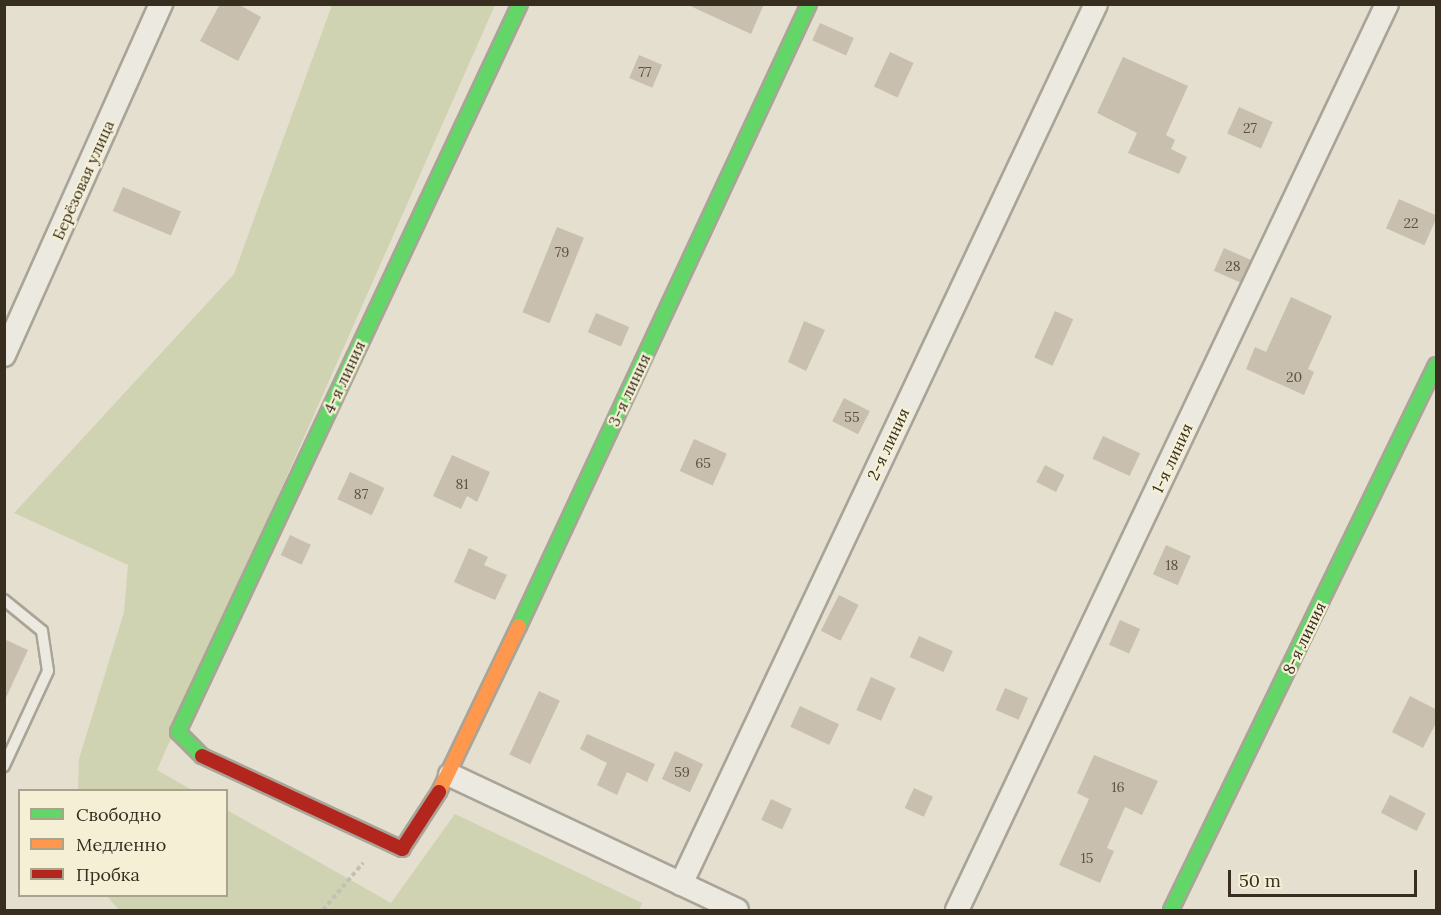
<!DOCTYPE html>
<meta charset="utf-8">
<style>
body{margin:0}
#map{position:relative;width:1441px;height:915px;overflow:hidden;background:#e4dfce;font-family:Lora,serif}
div>[style]{position:absolute}
[style*='--x']{left:calc(var(--x)*1px);top:calc(var(--y)*1px);width:calc(var(--w)*1px);rotate:calc(var(--a)*1deg)}
.green>*{inset:0;background:#d0d3b1}
.building>*{inset:0;background:#c8bfaf;transform-origin:0 0}
.path>*{height:4px;margin-top:-2px;transform-origin:0;background:repeating-linear-gradient(90deg,#c5c0b6 0 4.5px,transparent 0 7.5px)}
.roads{filter:drop-shadow(2px 0 #a9a497) drop-shadow(-2px 0 #a9a497) drop-shadow(0 2px #a9a497) drop-shadow(0 -2px #a9a497)}
.lane>*{height:10px;margin:-5px;padding:0 5px;transform-origin:5px;border-radius:5px;background:#eceae0}
.street>*{height:22px;margin:-11px;padding:0 11px;transform-origin:11px;border-radius:11px;background:#eceae0}
.fast>*{height:14px;margin:-7px;padding:0 7px;transform-origin:7px;border-radius:7px;background:#63d668}
.slow>*{height:14px;margin:-7px;padding:0 7px;transform-origin:7px;border-radius:7px;background:#ff974d}
.jam>*{height:14px;margin:-7px;padding:0 7px;transform-origin:7px;border-radius:7px;background:#b3261e}
span{translate:-50% -50%;white-space:nowrap;text-align:center;line-height:1.15;-webkit-text-stroke:4.5px #f4efd5;paint-order:stroke}
.number-label{font-size:14px;color:#5c5244}
.number-label span{-webkit-text-stroke-width:0}
.street-label{font-size:16px;color:#382e20}
.frame{position:absolute;inset:0;border:6px solid #382e20;pointer-events:none}
.legend{position:absolute;left:18px;top:789px;width:210px;height:108px;box-sizing:border-box;background:#f4efd5;border:2px solid #a9a28d;margin:0;padding:8px 10px;list-style:none;font-size:18px;color:#382e20}
.legend li{display:flex;align-items:center;gap:12px;height:30px}
.legend b{width:30px;border:2px solid #a9a28d}
.scale{position:absolute;left:1228px;top:870px;width:189px;height:27px;box-sizing:border-box;border:3px solid #382e20;border-top:0;padding-left:8px;font-size:18px;line-height:21px;white-space:nowrap;color:#382e20;-webkit-text-stroke:4px #f4efd5;paint-order:stroke}
</style>
<div id="map">
<div class="green">
<div style="clip-path:polygon(332px 5px,495px 5px,157px 770px,192px 790px,78px 790px,79px 759px,124px 612px,128px 565px,14px 513px,234px 274px)"></div>
<div style="clip-path:polygon(227px 810px,391px 903px,455px 814px,642px 903px,639px 910px,119px 910px,107px 896px,226px 896px)"></div>
</div>
<div class="building">
<div style="clip-path:polygon(220px 4px,238px 4px,261px 17px,238px 61px,200px 41px)"></div>
<div style="clip-path:polygon(686px 4px,764px 4px,751px 34px)"></div>
<div style="left:820px;top:23px;width:37px;height:19px;rotate:24deg"></div>
<div style="left:890px;top:52px;width:26px;height:38px;rotate:25deg"></div>
<div style="left:639px;top:55px;width:25px;height:25px;rotate:23deg"></div>
<div style="clip-path:polygon(1123px 57px,1188px 86px,1166px 135px,1175px 140px,1171px 149px,1187px 157px,1179px 174px,1128px 153px,1137px 133px,1097px 113px)"></div>
<div style="left:1239px;top:107px;width:37px;height:29px;rotate:24deg"></div>
<div style="left:123px;top:187px;width:63px;height:26px;rotate:23deg"></div>
<div style="left:1399px;top:199px;width:42px;height:32px;rotate:24deg"></div>
<div style="left:557px;top:227px;width:29px;height:92px;rotate:22deg"></div>
<div style="left:1224px;top:248px;width:30px;height:25px;rotate:24deg"></div>
<div style="clip-path:polygon(1291px 297px,1332px 316px,1308px 369px,1314px 372px,1304px 395px,1246px 369px,1255px 347px,1266px 352px)"></div>
<div style="left:1055px;top:311px;width:20px;height:51px;rotate:24deg"></div>
<div style="left:596px;top:313px;width:36px;height:21px;rotate:23deg"></div>
<div style="clip-path:polygon(804px 321px,825px 330px,806px 371px,788px 362px)"></div>
<div style="left:844px;top:398px;width:29px;height:26px;rotate:27deg"></div>
<div style="left:1103px;top:436px;width:41px;height:25px;rotate:25deg"></div>
<div style="left:694px;top:439px;width:36px;height:35px;rotate:24deg"></div>
<div style="clip-path:polygon(452px 455px,490px 472px,477px 502px,467px 496px,461px 509px,433px 496px)"></div>
<div style="left:1045px;top:465px;width:22px;height:19px;rotate:27deg"></div>
<div style="left:350px;top:472px;width:38px;height:30px;rotate:25deg"></div>
<div style="left:290px;top:535px;width:23px;height:22px;rotate:25deg"></div>
<div style="left:1166px;top:545px;width:27px;height:32px;rotate:24deg"></div>
<div style="clip-path:polygon(469px 548px,488px 557px,484px 565px,507px 575px,495px 600px,454px 582px)"></div>
<div style="left:839px;top:595px;width:22px;height:40px;rotate:27deg"></div>
<div style="left:1120px;top:620px;width:22px;height:27px;rotate:24deg"></div>
<div style="left:919px;top:636px;width:37px;height:23px;rotate:24deg"></div>
<div style="clip-path:polygon(4px 639px,28px 650px,4px 702px)"></div>
<div style="left:871px;top:677px;width:27px;height:36px;rotate:24deg"></div>
<div style="left:1005px;top:688px;width:25px;height:24px;rotate:23deg"></div>
<div style="left:539px;top:691px;width:23px;height:70px;rotate:25deg"></div>
<div style="clip-path:polygon(1410px 696px,1437px 710px,1437px 721px,1423px 748px,1392px 732px)"></div>
<div style="left:800px;top:706px;width:43px;height:23px;rotate:25deg"></div>
<div style="clip-path:polygon(587px 734px,655px 764px,647px 782px,627px 772px,617px 795px,597px 785px,607px 763px,580px 749px)"></div>
<div style="left:675px;top:751px;width:31px;height:31px;rotate:25deg"></div>
<div style="clip-path:polygon(1094px 755px,1158px 781px,1142px 815px,1125px 807px,1107px 848px,1114px 851px,1100px 883px,1059px 865px,1089px 799px,1077px 793px)"></div>
<div style="left:914px;top:788px;width:21px;height:22px;rotate:25deg"></div>
<div style="left:1390px;top:795px;width:40px;height:20px;rotate:27deg"></div>
<div style="left:771px;top:799px;width:23px;height:23px;rotate:25deg"></div>
</div>
<div class="path">
<div style="--x:323;--y:910;--w:62;--a:-49.6"></div>
</div>
<div class="roads">
<div class="lane">
<div style="--x:4;--y:600;--w:49;--a:39.2"></div>
<div style="--x:42;--y:631;--w:40;--a:81.5"></div>
<div style="--x:48;--y:671;--w:105;--a:114.9"></div>
</div>
<div class="street">
<div style="--x:4;--y:355;--w:385;--a:-65.9"></div>
<div style="--x:450;--y:775;--w:317;--a:25.2"></div>
<div style="--x:681;--y:884;--w:973;--a:-64.75"></div>
<div style="--x:957;--y:910;--w:1003;--a:-64.61"></div>
</div>
<div class="fast">
<div style="--x:519;--y:626;--w:686;--a:-65"></div>
<div style="--x:202;--y:756;--w:34;--a:-135"></div>
<div style="--x:178;--y:732;--w:804;--a:-64.84"></div>
<div style="--x:1171;--y:910;--w:606;--a:-64.07"></div>
</div>
<div class="slow">
<div style="--x:439;--y:792;--w:184;--a:-64.3"></div>
</div>
<div class="jam">
<div style="--x:202;--y:756;--w:221;--a:24.9"></div>
<div style="--x:402;--y:849;--w:68;--a:-57"></div>
</div>
</div>
<div class="number-label">
<span style="left:645px;top:72px">77</span>
<span style="left:1250px;top:128px">27</span>
<span style="left:1411px;top:223px">22</span>
<span style="left:562px;top:252px">79</span>
<span style="left:1233px;top:266px">28</span>
<span style="left:1294px;top:377px">20</span>
<span style="left:852px;top:417px">55</span>
<span style="left:703px;top:463px">65</span>
<span style="left:462px;top:484px">81</span>
<span style="left:361px;top:494px">87</span>
<span style="left:1172px;top:565px">18</span>
<span style="left:682px;top:772px">59</span>
<span style="left:1118px;top:787px">16</span>
<span style="left:1087px;top:858px">15</span>
</div>
<div class="street-label">
<span style="left:83px;top:180px;rotate:-66deg">Берёзовая улица</span>
<span style="left:344px;top:377px;rotate:-65deg">4-я линия</span>
<span style="left:629px;top:390px;rotate:-65deg">3-я линия</span>
<span style="left:888px;top:444px;rotate:-65deg">2-я линия</span>
<span style="left:1172px;top:458px;rotate:-65deg">1-я линия</span>
<span style="left:1304px;top:638px;rotate:-64deg">8-я линия</span>
</div>
<div class="frame"></div>
<ul class="legend">
<li><b style="height:8px;background:#63d668"></b>Свободно</li>
<li><b style="height:8px;background:#ff974d"></b>Медленно</li>
<li><b style="height:8px;background:#b3261e"></b>Пробка</li>
</ul>
<div class="scale">50 m</div>
</div>
